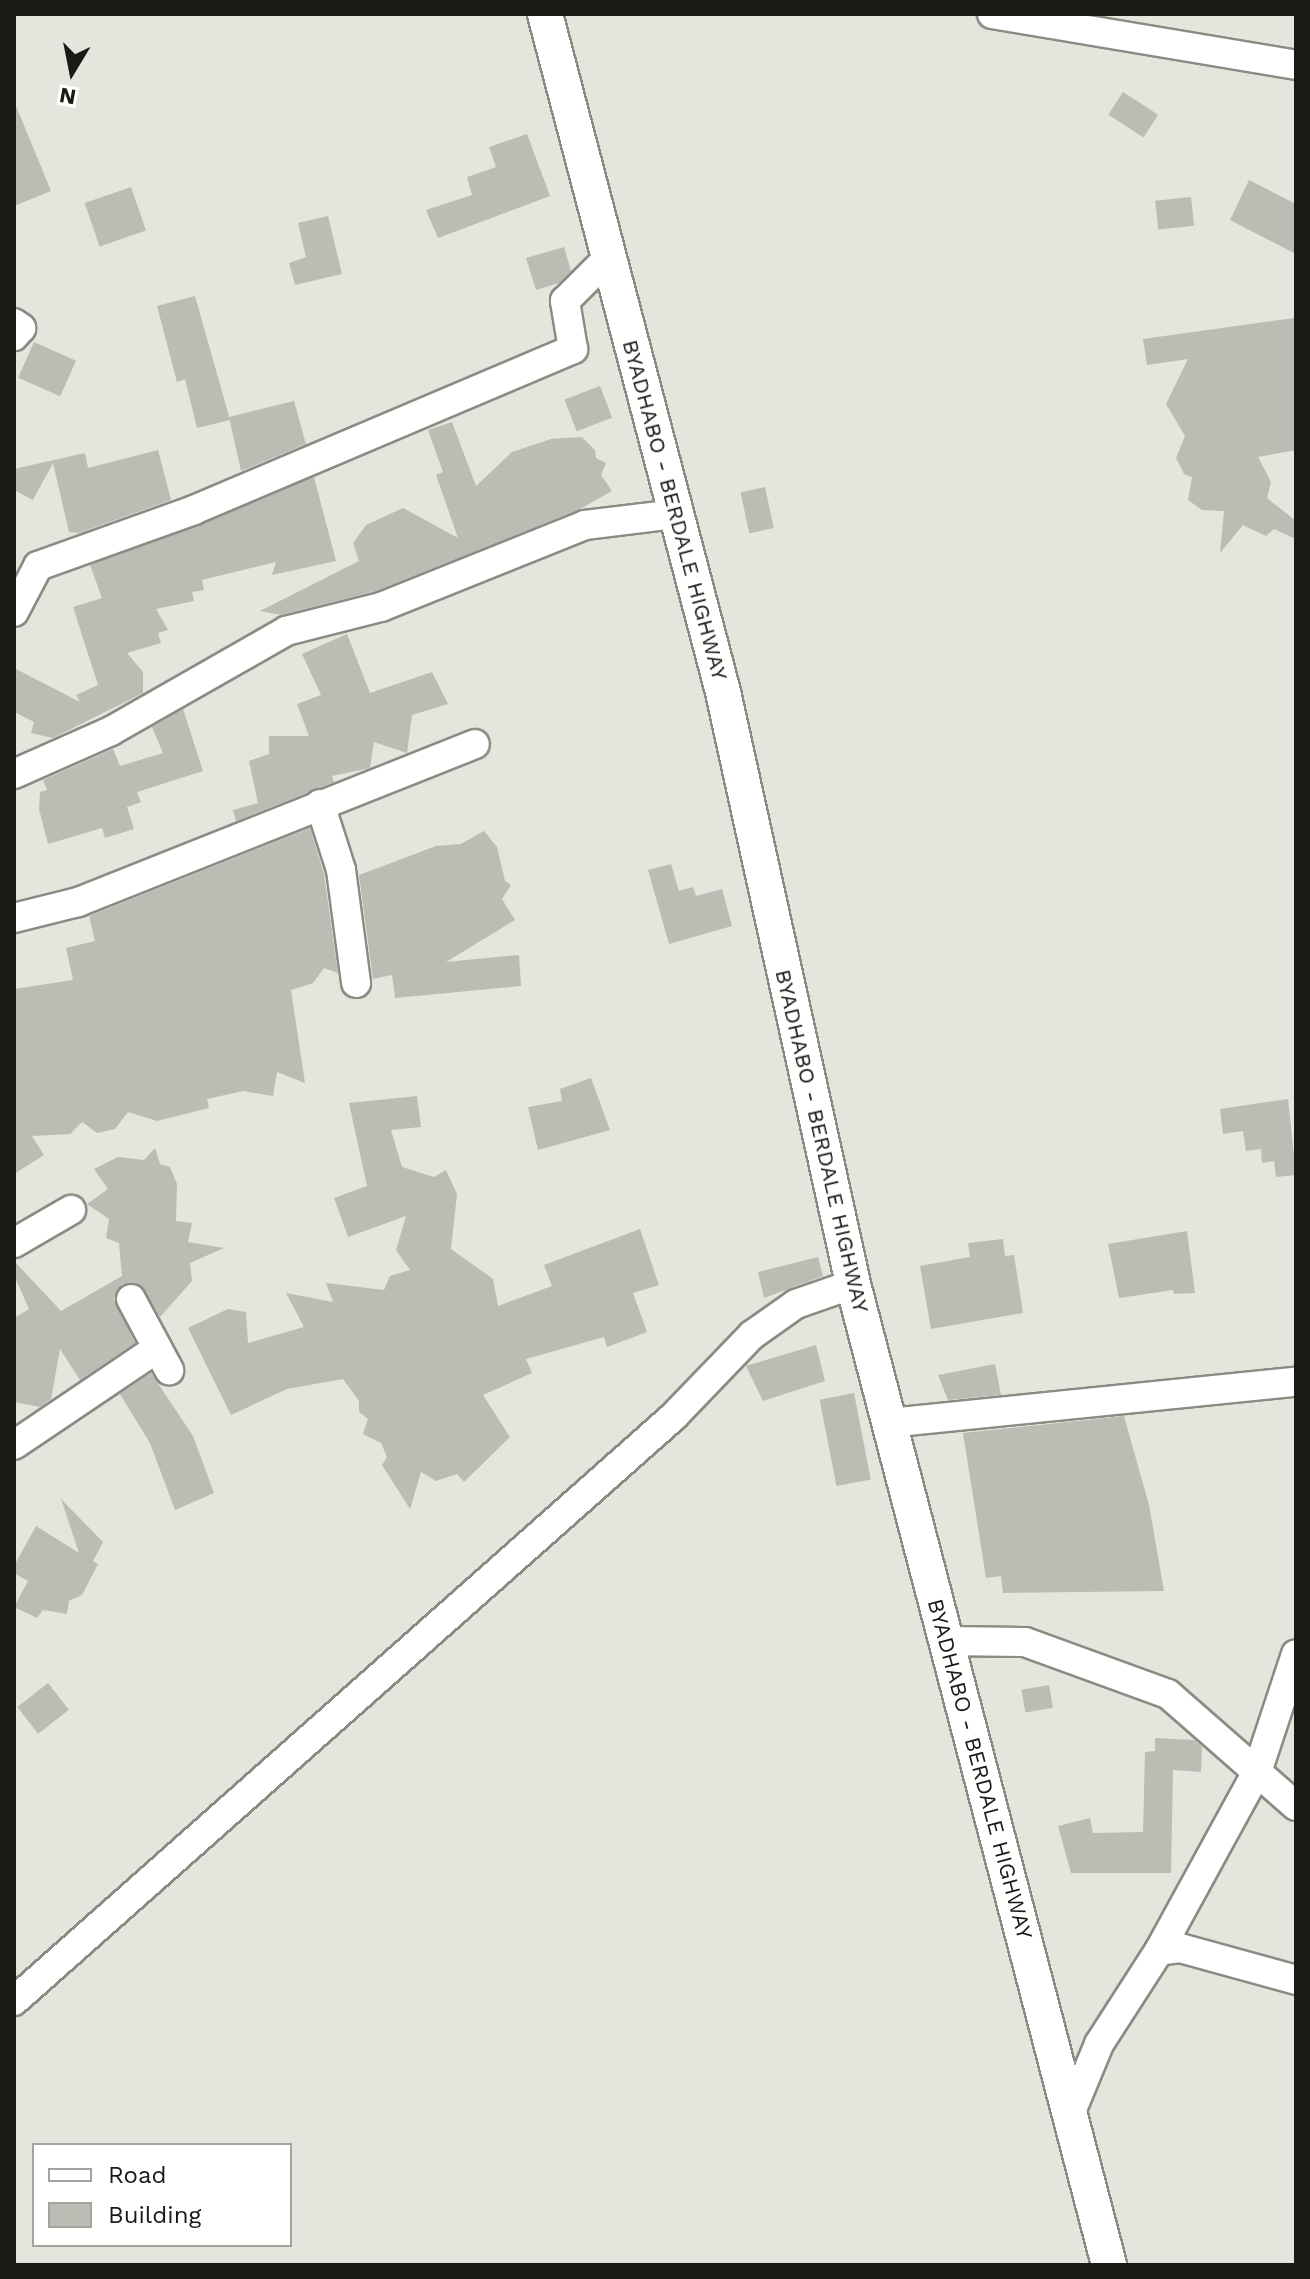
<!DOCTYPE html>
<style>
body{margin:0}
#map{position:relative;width:1310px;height:2279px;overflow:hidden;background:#e5e4dd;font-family:"Work Sans",sans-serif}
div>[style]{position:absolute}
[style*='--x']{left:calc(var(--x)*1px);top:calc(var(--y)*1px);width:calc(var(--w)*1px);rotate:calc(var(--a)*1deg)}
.building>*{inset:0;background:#bcbbb4;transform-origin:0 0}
.roads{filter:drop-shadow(2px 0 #8b8b84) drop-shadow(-2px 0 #8b8b84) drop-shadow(0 2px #8b8b84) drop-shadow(0 -2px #8b8b84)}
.minor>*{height:28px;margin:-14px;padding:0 14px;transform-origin:14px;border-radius:14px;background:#fff}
.major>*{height:34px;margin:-17px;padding:0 17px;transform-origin:17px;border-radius:17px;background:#fff}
span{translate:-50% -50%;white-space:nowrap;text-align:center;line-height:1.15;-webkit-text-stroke:6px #fffffe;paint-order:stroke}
.street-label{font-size:22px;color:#191916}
.frame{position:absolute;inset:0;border:16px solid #191916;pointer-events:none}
.legend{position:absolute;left:32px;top:2143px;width:260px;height:104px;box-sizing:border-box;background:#fffffe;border:2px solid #a3a3a1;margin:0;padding:10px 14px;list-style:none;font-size:24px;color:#191916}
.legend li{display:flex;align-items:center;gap:16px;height:40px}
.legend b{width:40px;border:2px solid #a3a3a1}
.north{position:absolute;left:32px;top:32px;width:80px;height:80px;-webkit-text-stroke:6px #fffffe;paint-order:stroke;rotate:190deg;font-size:22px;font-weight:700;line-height:32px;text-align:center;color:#191916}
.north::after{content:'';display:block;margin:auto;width:28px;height:36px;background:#191916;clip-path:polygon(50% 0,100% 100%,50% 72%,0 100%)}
</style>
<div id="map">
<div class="building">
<div style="left:1123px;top:92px;width:42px;height:27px;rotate:33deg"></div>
<div style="clip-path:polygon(14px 101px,51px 191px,14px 206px)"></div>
<div style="clip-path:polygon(527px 134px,550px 196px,438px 238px,426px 210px,472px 195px,467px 177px,496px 167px,489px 147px)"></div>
<div style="clip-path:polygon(1249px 180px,1296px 204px,1296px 254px,1230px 220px)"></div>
<div style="left:131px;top:187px;width:46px;height:49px;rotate:71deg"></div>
<div style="left:1191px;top:197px;width:29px;height:36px;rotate:84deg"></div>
<div style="clip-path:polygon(328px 216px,342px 274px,295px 285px,289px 263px,306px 257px,298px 223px)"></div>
<div style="clip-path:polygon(564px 247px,571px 271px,559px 283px,536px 290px,526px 258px)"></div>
<div style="clip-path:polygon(195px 296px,230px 420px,197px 428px,185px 379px,177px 382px,157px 306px)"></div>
<div style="clip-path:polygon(1294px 318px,1296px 450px,1258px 457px,1271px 482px,1267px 498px,1296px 521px,1296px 539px,1274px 529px,1266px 536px,1243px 525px,1220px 553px,1224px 511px,1202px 510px,1188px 500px,1192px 477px,1184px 474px,1176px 458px,1185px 436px,1166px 404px,1188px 359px,1147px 365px,1143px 339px)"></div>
<div style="left:34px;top:342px;width:46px;height:39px;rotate:24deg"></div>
<div style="left:600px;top:386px;width:34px;height:38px;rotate:69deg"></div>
<div style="clip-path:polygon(294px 401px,306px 444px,241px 471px,229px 417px)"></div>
<div style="clip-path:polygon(452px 422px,476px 486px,512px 452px,551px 439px,582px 437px,595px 450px,596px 458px,606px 463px,601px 475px,612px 491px,580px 509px,376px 591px,281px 615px,260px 611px,359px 561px,353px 543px,366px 525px,403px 508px,458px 538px,436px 475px,443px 472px,428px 430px)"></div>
<div style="clip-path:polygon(158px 450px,171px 500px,79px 533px,69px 532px,53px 463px,33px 500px,14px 490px,14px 469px,85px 453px,88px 468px)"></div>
<div style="clip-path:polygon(314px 477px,336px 561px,272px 575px,276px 562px,202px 580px,204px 590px,192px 592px,194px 601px,156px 609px,168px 630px,158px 633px,161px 643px,127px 653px,143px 672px,143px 693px,53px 738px,31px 733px,34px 722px,14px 712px,14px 668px,80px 702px,76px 695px,98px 685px,73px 607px,102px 598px,90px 565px)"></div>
<div style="left:765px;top:487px;width:42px;height:25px;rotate:78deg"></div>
<div style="clip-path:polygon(347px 634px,370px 693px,432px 672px,448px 704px,412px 715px,407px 753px,374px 742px,370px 768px,332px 776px,334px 782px,236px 821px,233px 810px,258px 803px,249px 761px,269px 754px,269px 736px,309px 736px,297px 704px,321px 695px,302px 654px)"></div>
<div style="clip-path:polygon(183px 709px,203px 771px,137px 792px,141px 802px,127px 807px,134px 829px,105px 838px,102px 828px,48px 844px,39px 809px,40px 792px,47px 790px,43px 780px,113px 749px,120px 766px,163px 753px,152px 727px)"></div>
<div style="clip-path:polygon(310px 828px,324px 874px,338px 973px,324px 968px,313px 983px,291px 990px,305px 1083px,277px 1072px,273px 1096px,243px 1091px,207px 1099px,209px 1108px,157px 1121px,128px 1112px,115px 1129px,97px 1133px,82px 1122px,70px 1134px,32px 1136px,44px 1155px,14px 1174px,14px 989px,73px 980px,66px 948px,95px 941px,89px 916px)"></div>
<div style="clip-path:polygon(484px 831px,497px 847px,505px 881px,511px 885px,502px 899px,515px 920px,446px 962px,519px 955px,521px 986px,395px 998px,392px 975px,373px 979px,359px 875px,436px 846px,461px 844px)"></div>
<div style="clip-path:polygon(671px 864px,679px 891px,693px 887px,696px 896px,722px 889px,732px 926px,669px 944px,648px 870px)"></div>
<div style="clip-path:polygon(591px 1078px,610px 1130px,538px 1150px,528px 1107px,562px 1101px,560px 1089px)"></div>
<div style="clip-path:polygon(417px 1096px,421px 1127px,391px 1130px,402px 1167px,434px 1177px,446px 1170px,457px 1194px,451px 1249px,493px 1279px,498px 1306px,552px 1286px,544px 1265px,640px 1229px,659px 1285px,633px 1293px,647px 1332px,607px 1347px,604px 1337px,526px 1359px,532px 1373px,483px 1395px,510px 1437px,464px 1482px,457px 1474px,436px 1481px,421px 1472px,410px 1509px,382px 1465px,387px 1457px,381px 1443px,363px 1434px,368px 1419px,359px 1412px,359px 1401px,343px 1379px,287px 1389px,231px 1415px,188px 1328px,228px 1309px,246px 1312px,248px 1343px,304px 1327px,286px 1293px,333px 1302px,326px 1283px,384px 1290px,390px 1276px,410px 1270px,396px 1250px,406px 1216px,348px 1237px,334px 1198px,367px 1186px,349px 1103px)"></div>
<div style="clip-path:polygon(1288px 1099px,1296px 1175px,1276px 1177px,1274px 1161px,1262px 1163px,1261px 1149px,1246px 1151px,1243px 1131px,1223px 1134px,1220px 1109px)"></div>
<div style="clip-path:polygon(155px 1148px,160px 1164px,170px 1167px,177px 1184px,176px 1221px,192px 1223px,188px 1242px,224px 1248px,190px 1263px,192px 1281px,160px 1317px,141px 1285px,122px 1284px,114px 1299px,135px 1343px,80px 1380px,60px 1349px,51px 1399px,40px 1407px,14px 1402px,14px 1318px,29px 1309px,14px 1275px,14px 1261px,61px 1311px,122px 1276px,119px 1243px,106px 1238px,109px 1219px,87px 1204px,108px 1189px,94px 1169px,118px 1157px,144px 1160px)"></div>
<div style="clip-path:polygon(1187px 1231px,1195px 1293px,1174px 1294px,1173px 1290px,1119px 1298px,1108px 1244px)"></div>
<div style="clip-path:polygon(1003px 1239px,1005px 1256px,1014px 1255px,1023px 1313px,931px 1329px,920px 1266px,970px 1257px,968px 1243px)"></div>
<div style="clip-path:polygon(818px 1257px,823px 1276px,764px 1298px,758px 1272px)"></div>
<div style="clip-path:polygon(816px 1345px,825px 1381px,763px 1401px,746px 1366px)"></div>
<div style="clip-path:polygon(995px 1364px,1001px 1395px,948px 1400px,938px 1375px)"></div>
<div style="clip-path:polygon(151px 1373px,193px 1436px,214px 1493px,175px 1510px,150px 1443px,120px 1394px)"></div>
<div style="left:854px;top:1393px;width:88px;height:35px;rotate:79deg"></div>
<div style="clip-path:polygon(1124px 1416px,1149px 1505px,1164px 1591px,1003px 1593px,1001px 1576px,986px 1578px,963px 1433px)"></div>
<div style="clip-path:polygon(61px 1499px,103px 1542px,93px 1561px,98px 1564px,82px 1595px,69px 1601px,67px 1614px,43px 1610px,37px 1618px,14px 1607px,28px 1581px,14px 1573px,14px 1566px,36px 1526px,79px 1553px)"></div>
<div style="left:48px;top:1683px;width:34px;height:39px;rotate:52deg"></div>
<div style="left:1049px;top:1685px;width:23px;height:28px;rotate:80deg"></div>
<div style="clip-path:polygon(1155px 1738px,1194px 1740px,1202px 1747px,1201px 1772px,1173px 1770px,1171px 1873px,1071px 1873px,1058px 1826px,1090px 1818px,1093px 1833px,1143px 1832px,1145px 1752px,1155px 1751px)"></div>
</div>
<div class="roads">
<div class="minor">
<div style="--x:992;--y:14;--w:308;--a:9.5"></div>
<div style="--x:14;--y:323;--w:9;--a:36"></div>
<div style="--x:21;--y:328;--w:11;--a:131"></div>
<div style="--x:14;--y:612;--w:52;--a:-62.4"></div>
<div style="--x:38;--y:566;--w:166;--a:-19.7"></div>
<div style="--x:194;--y:510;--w:412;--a:-23"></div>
<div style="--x:573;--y:349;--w:49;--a:-99.5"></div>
<div style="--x:565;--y:301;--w:62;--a:-45"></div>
<div style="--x:14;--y:774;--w:106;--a:-23.9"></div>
<div style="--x:111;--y:731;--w:202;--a:-29.7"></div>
<div style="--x:286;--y:631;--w:98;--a:-14.2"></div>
<div style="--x:381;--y:607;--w:220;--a:-21.9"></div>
<div style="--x:585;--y:525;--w:92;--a:-6.9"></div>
<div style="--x:320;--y:804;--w:69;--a:72.3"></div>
<div style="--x:341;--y:870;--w:114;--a:82.4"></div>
<div style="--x:14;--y:918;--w:66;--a:-14"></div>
<div style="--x:78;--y:902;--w:427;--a:-21.7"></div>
<div style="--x:14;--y:1243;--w:66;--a:-30.1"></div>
<div style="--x:131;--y:1299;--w:81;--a:61.8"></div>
<div style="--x:889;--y:1423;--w:409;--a:-5.8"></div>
<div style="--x:14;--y:1445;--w:170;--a:-34"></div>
<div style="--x:945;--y:1641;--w:80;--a:0.7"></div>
<div style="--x:1025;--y:1642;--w:152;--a:20"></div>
<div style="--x:1168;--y:1694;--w:170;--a:41.2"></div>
<div style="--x:1159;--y:1951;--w:204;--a:-61.3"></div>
<div style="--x:1257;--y:1772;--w:124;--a:-71.7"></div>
<div style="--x:14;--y:2001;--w:881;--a:-41.55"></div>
<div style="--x:673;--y:1417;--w:114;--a:-46.1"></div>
<div style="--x:752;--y:1335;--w:54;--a:-35.2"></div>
<div style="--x:796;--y:1304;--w:60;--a:-19.3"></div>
<div style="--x:1071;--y:2112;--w:74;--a:-67.6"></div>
<div style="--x:1099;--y:2044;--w:111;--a:-57.2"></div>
<div style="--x:1159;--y:1951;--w:21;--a:-8"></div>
<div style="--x:1180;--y:1948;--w:120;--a:15.4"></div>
</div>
<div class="major">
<div style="--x:545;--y:14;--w:701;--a:75.29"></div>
<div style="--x:723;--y:692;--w:606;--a:77.61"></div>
<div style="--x:853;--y:1284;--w:1014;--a:75.37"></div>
</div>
</div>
<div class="street-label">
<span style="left:675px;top:510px;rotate:75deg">BYADHABO - BERDALE HIGHWAY</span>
<span style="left:822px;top:1141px;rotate:77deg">BYADHABO - BERDALE HIGHWAY</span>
<span style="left:980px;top:1769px;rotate:75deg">BYADHABO - BERDALE HIGHWAY</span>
</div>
<div class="frame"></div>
<ul class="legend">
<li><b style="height:10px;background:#fff"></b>Road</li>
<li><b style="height:22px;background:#bcbbb4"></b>Building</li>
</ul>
<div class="north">N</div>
</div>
